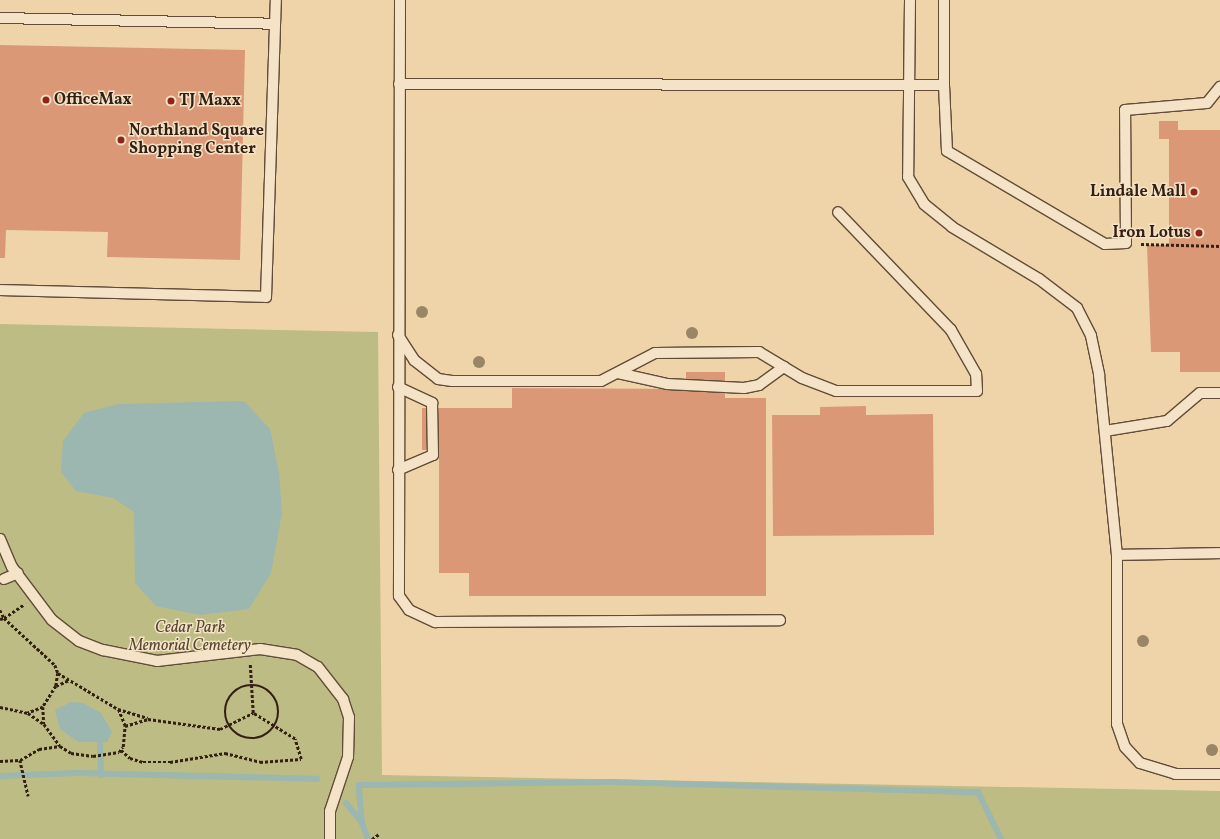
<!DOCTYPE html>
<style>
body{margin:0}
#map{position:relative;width:1220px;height:839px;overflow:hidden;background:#eed4a8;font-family:Vollkorn,serif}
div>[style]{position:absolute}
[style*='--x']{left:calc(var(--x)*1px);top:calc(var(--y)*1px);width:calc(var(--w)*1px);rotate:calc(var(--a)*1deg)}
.green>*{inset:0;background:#bdbc85}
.water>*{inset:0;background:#9bb7af}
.stream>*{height:6px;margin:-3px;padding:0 3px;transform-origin:3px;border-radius:3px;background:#9bb7af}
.building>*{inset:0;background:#da9877}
.path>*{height:2.5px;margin-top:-1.25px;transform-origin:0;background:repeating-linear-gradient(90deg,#341f13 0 3px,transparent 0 5px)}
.path>.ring{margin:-1.25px;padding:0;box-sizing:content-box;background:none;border:2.5px solid #341f13;border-radius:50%}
.roads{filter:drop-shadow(1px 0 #624c38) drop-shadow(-1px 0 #624c38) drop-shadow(0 1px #624c38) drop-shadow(0 -1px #624c38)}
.service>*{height:10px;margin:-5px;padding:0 5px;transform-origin:5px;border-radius:5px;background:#f4e3c6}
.trees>*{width:12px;height:12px;margin:-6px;border-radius:50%;background:#9a8666}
.dots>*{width:11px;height:11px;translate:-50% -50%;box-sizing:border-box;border:2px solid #f4e3c6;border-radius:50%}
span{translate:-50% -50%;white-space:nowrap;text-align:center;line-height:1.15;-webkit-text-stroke:3px #f4e3c6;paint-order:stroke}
.poi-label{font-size:16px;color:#341f13;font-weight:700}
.left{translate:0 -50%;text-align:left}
.right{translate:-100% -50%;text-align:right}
.park-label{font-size:16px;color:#564630;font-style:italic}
</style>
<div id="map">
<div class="green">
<div style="clip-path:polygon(0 324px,378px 332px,382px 775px,1220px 791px,1220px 839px,0 839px)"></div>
</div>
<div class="water">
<div style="clip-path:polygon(244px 401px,270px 429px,279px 472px,282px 513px,271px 573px,249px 609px,200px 615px,156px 606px,135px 583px,134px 512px,113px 498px,76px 491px,61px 472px,63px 441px,84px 413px,118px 404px)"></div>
<div style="clip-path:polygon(71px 702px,83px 703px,101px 713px,112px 732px,107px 742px,78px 742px,60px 729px,55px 710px)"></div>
</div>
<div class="stream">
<div style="--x:100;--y:744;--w:31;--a:88"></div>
<div style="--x:0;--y:776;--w:77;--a:-2.2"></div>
<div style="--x:77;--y:773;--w:240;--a:1.4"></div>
<div style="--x:346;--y:803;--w:26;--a:51"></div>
<div style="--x:368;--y:839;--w:17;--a:-111"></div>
<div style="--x:362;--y:823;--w:38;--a:-95"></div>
<div style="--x:359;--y:785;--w:252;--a:-0.7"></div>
<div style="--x:611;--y:782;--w:367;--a:1.6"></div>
<div style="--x:978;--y:792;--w:52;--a:63.9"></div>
</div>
<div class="building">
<div style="clip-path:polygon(0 45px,245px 50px,240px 260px,107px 257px,108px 232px,6px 230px,5px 258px,0 258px)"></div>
<div style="clip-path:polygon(1159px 121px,1178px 121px,1178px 130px,1220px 130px,1220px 372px,1180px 372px,1180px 352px,1151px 352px,1147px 245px,1169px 245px,1169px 139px,1159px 139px)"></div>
<div style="clip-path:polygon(686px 372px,725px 372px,725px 398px,766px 398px,766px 596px,469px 596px,469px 573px,439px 573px,439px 450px,422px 450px,422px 408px,512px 408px,512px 388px,686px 389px)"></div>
<div style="clip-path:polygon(866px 406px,866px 415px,933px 414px,934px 535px,773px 536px,772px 415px,820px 415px,820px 407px)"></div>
</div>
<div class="path">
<div style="--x:1141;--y:244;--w:79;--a:1.5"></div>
<div style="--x:0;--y:610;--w:9;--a:63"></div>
<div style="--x:4;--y:618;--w:23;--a:-34"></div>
<div style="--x:0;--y:619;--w:4;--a:-14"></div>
<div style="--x:4;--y:618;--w:69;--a:42.7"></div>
<div style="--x:55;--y:665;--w:9;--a:69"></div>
<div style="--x:58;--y:673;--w:70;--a:31"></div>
<div style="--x:58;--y:673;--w:13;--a:99"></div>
<div style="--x:56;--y:686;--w:14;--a:-25"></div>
<div class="ring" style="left:225px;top:685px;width:51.5px;height:51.5px"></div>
<div style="--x:56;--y:686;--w:25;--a:122"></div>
<div style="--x:43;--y:707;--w:17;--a:87"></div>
<div style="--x:44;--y:724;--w:27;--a:54"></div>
<div style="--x:0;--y:707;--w:29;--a:12"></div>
<div style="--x:43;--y:707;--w:16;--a:158"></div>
<div style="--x:28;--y:713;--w:19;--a:35"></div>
<div style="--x:125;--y:726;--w:18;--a:-112"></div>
<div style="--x:118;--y:709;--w:31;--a:17"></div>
<div style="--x:121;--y:750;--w:12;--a:42"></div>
<div style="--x:130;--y:758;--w:14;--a:17"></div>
<div style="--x:143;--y:762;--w:27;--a:0"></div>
<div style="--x:170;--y:762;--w:56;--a:-9.3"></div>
<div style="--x:225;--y:753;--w:36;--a:14"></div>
<div style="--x:260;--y:762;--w:41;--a:-4.2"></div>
<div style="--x:301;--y:759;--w:21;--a:-107"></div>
<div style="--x:295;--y:739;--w:49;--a:-148.2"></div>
<div style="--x:253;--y:713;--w:49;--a:-93.5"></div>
<div style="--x:20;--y:760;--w:37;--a:77"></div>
<div style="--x:0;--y:761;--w:20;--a:-3"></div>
<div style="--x:20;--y:760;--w:22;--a:-30"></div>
<div style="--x:39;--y:749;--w:21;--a:-8"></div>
<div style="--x:60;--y:746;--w:13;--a:32"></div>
<div style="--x:71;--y:753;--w:22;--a:8"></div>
<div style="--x:93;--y:756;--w:26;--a:-9"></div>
<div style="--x:119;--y:752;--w:6;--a:-51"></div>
<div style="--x:123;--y:747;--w:21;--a:-85"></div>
<div style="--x:125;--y:726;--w:24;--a:-17"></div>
<div style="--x:148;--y:719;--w:73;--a:7.9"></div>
<div style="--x:220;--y:729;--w:37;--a:-26"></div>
<div style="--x:372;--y:839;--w:9;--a:-36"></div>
</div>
<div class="roads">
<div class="service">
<div style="--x:400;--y:0;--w:596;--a:90.1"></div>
<div style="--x:399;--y:596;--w:17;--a:54"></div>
<div style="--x:409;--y:610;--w:29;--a:25"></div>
<div style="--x:435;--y:622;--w:345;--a:-0.3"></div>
<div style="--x:910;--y:0;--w:177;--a:90.6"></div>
<div style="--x:908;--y:177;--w:31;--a:59"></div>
<div style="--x:924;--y:204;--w:36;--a:39"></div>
<div style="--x:952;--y:227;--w:101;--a:30.9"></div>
<div style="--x:1039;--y:279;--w:48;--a:37.3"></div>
<div style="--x:1077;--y:308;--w:31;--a:63"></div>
<div style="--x:1091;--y:336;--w:40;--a:78"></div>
<div style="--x:1099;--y:375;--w:181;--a:84.3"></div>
<div style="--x:1117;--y:555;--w:169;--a:90"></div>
<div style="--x:1117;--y:724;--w:24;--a:71"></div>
<div style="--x:1125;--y:747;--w:22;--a:47"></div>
<div style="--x:1140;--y:763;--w:37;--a:17"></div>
<div style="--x:1175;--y:774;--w:45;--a:0"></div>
<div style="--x:0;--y:18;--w:275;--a:1.2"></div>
<div style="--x:399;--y:84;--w:545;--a:0.11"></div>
<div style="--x:944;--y:85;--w:66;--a:87.4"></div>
<div style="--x:947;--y:151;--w:183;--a:30.5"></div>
<div style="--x:1105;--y:244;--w:21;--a:-3"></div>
<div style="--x:1126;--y:243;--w:133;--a:-90.4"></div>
<div style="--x:1125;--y:110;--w:82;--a:-4.9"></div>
<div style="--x:1207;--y:103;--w:21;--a:-51"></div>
<div style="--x:944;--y:85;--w:85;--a:-90"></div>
<div style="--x:0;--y:290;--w:266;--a:1.5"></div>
<div style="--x:266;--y:297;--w:297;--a:-88.1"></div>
<div style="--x:398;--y:335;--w:30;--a:57"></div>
<div style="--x:414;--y:360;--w:31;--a:38"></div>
<div style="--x:438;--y:379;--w:14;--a:8"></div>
<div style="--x:452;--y:381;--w:149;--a:0"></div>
<div style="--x:601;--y:381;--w:61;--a:-27.4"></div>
<div style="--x:655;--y:353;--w:104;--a:-0.6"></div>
<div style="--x:759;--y:352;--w:50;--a:31.2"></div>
<div style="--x:802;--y:378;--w:36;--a:21"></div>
<div style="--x:836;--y:391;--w:141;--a:0"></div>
<div style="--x:977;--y:391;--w:17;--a:-93"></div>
<div style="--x:976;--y:374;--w:51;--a:-119.6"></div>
<div style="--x:951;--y:330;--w:163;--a:-133.8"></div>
<div style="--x:618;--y:373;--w:50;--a:12.7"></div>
<div style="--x:667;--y:384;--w:77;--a:3"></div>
<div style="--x:744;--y:388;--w:15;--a:-11"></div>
<div style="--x:759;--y:385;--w:31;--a:-36"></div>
<div style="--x:398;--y:387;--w:38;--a:25"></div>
<div style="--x:432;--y:403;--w:52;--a:88.9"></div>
<div style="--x:433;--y:455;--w:38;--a:157"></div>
<div style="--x:1105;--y:431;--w:63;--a:-9.2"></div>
<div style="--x:1167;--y:421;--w:43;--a:-40.3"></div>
<div style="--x:1200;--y:393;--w:20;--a:0"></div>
<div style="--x:0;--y:539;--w:30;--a:67"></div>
<div style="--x:12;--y:567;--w:66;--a:53"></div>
<div style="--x:52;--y:620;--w:34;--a:38"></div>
<div style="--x:79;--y:641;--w:26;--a:21"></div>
<div style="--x:103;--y:650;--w:55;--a:11.5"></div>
<div style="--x:157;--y:661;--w:104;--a:-6.6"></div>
<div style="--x:260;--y:649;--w:37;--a:9"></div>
<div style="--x:297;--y:655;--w:24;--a:30"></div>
<div style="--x:318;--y:667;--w:41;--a:52"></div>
<div style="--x:343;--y:699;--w:19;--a:72"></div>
<div style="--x:349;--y:717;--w:40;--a:91.4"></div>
<div style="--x:348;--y:757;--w:57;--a:108.4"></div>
<div style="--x:330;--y:811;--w:28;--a:90"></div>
<div style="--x:1117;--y:555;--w:103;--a:-1.1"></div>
<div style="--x:4;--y:579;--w:15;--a:-23"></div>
</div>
</div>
<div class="trees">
<div style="left:422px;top:312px"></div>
<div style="left:692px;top:333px"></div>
<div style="left:479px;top:362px"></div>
<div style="left:1143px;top:641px"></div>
<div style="left:1212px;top:750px"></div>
</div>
<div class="dots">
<div style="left:46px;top:100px;background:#8f2418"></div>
<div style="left:171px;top:101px;background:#8f2418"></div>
<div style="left:121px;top:140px;background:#8f2418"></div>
<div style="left:1194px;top:192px;background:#8f2418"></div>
<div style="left:1199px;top:233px;background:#8f2418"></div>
</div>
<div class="poi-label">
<span class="left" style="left:54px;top:100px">OfficeMax</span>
<span class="left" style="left:179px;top:101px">TJ Maxx</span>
<span class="left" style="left:129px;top:140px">Northland Square<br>Shopping Center</span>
<span class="right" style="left:1186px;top:192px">Lindale Mall</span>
<span class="right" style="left:1191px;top:233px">Iron Lotus</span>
</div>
<div class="park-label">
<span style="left:190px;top:637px">Cedar Park<br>Memorial Cemetery</span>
</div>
</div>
